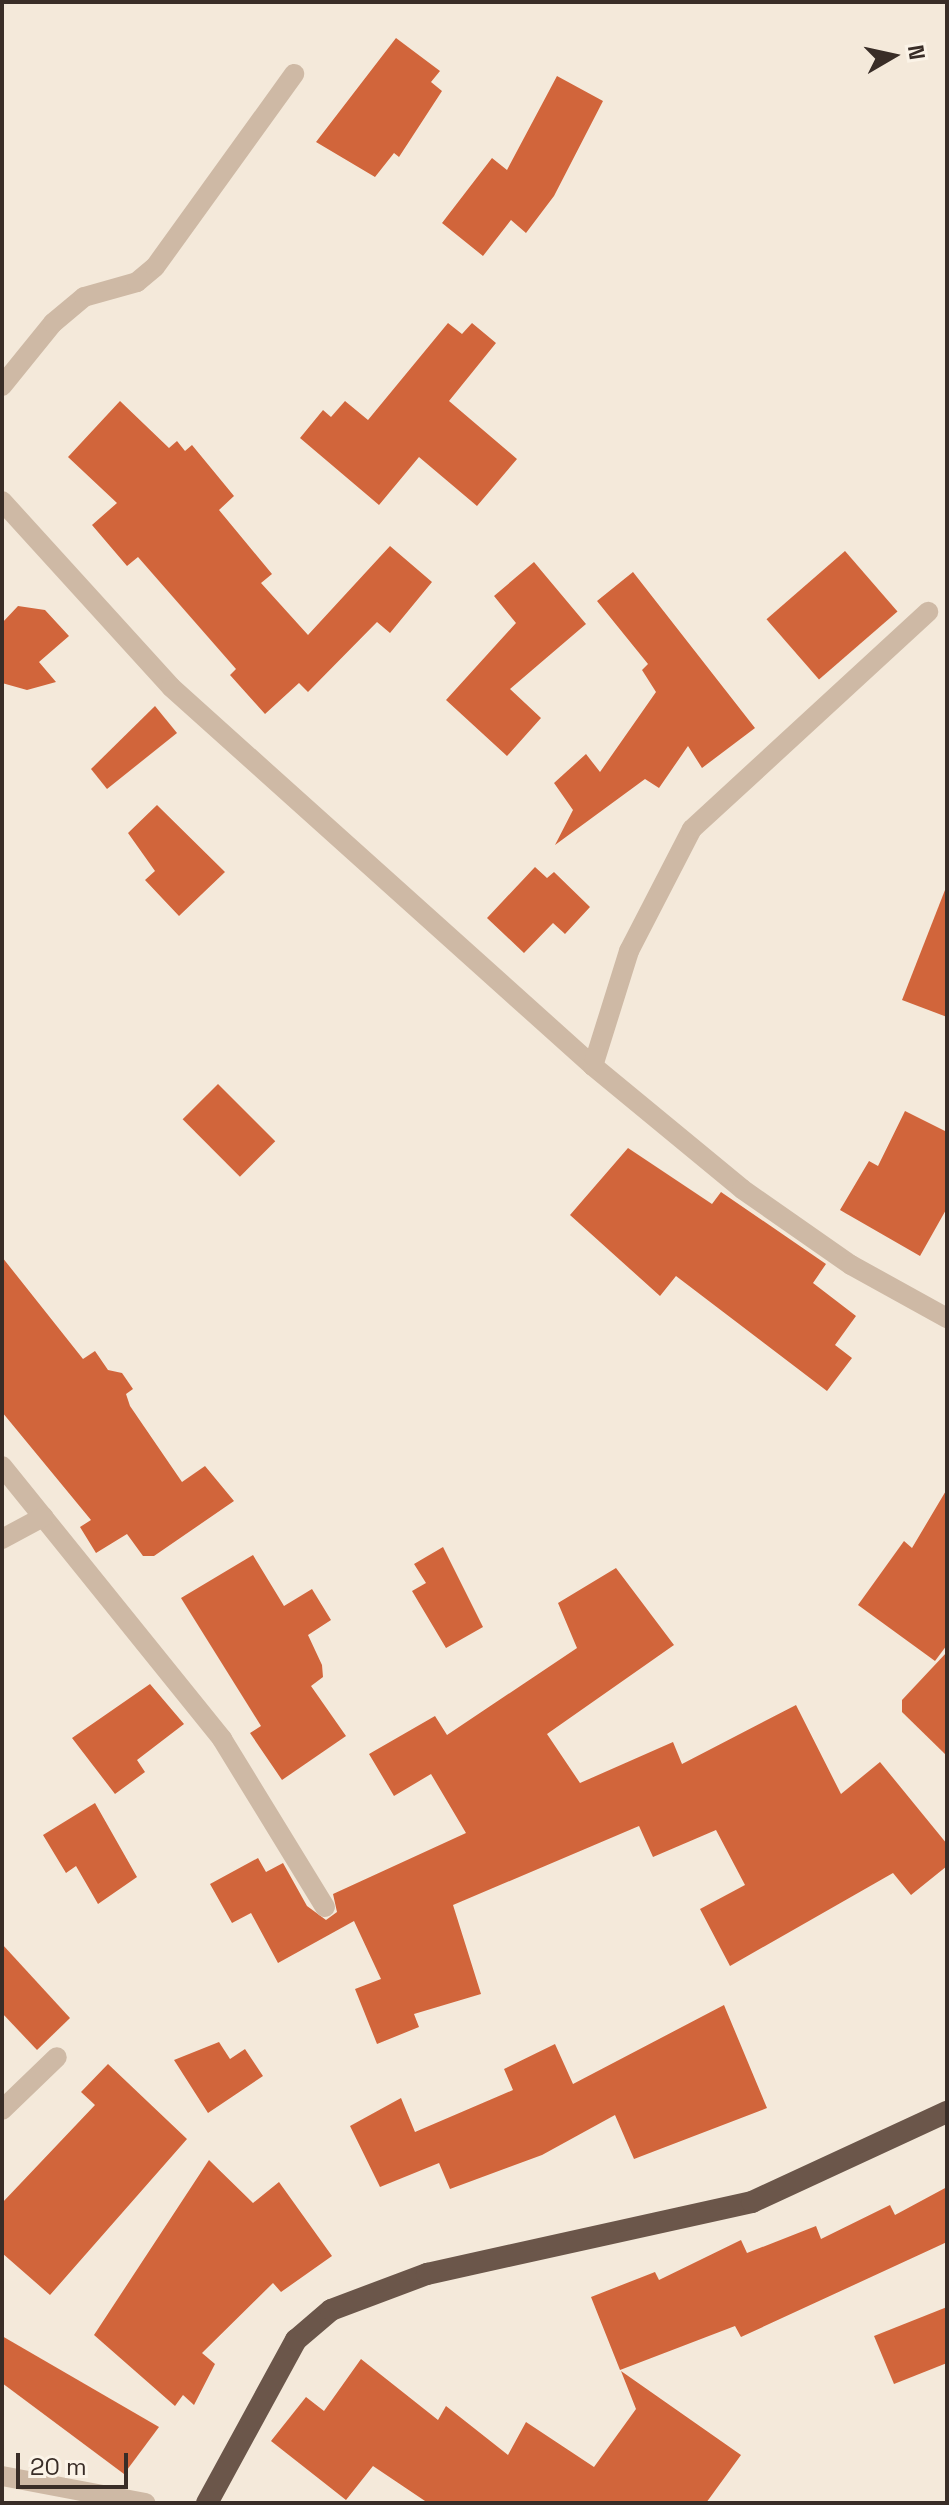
<!DOCTYPE html>
<style>
body{margin:0}
#map{position:relative;width:949px;height:2505px;overflow:hidden;background:#f4e9da;font-family:"Space Grotesk",sans-serif}
div>[style]{position:absolute}
[style*='--x']{left:calc(var(--x)*1px);top:calc(var(--y)*1px);width:calc(var(--w)*1px);rotate:calc(var(--a)*1deg)}
.building>*{inset:0;background:#d1653b;transform-origin:0 0}
.minor>*{height:20px;margin:-10px;padding:0 10px;transform-origin:10px;border-radius:10px;background:#ceb9a5}
.trunk>*{height:22px;margin:-11px;padding:0 11px;transform-origin:11px;border-radius:11px;background:#6b564a}
span{translate:-50% -50%;white-space:nowrap;text-align:center;line-height:1.15;-webkit-text-stroke:6px #fbf3e7;paint-order:stroke}
.frame{position:absolute;inset:0;border:4px solid #392d27;pointer-events:none}
.north{position:absolute;left:853px;top:16px;width:80px;height:80px;-webkit-text-stroke:6px #fbf3e7;paint-order:stroke;rotate:81deg;font-size:22px;font-weight:700;line-height:32px;text-align:center;color:#392d27}
.north::after{content:'';display:block;margin:auto;width:28px;height:36px;background:#392d27;clip-path:polygon(50% 0,100% 100%,50% 72%,0 100%)}
.scale{position:absolute;left:16px;top:2453px;width:112px;height:36px;box-sizing:border-box;border:4px solid #392d27;border-top:0;padding-left:10px;font-size:24px;line-height:28px;white-space:nowrap;color:#392d27;-webkit-text-stroke:6px #fbf3e7;paint-order:stroke}
</style>
<div id="map">
<div class="building">
<div style="clip-path:polygon(396px 38px,440px 71px,431px 82px,442px 91px,399px 157px,394px 153px,375px 177px,316px 142px)"></div>
<div style="clip-path:polygon(557px 76px,603px 101px,554px 196px,526px 233px,511px 220px,483px 256px,442px 223px,492px 158px,507px 170px)"></div>
<div style="clip-path:polygon(448px 323px,462px 334px,472px 323px,496px 343px,449px 401px,517px 459px,477px 506px,419px 457px,379px 505px,300px 438px,323px 410px,331px 417px,345px 401px,368px 420px)"></div>
<div style="clip-path:polygon(120px 401px,169px 448px,177px 441px,185px 451px,192px 445px,234px 496px,219px 510px,272px 574px,261px 583px,308px 635px,390px 546px,432px 582px,390px 633px,377px 622px,308px 692px,299px 683px,265px 714px,230px 675px,236px 669px,138px 557px,127px 566px,92px 525px,117px 503px,68px 457px)"></div>
<div style="left:845px;top:551px;width:80px;height:104px;rotate:49deg"></div>
<div style="clip-path:polygon(534px 562px,586px 624px,510px 689px,541px 718px,507px 756px,446px 700px,516px 623px,494px 596px)"></div>
<div style="clip-path:polygon(633px 572px,755px 728px,702px 768px,688px 746px,659px 788px,645px 779px,555px 845px,573px 810px,554px 783px,586px 754px,600px 772px,656px 692px,642px 670px,648px 664px,597px 601px)"></div>
<div style="clip-path:polygon(18px 606px,45px 610px,69px 636px,39px 662px,56px 682px,27px 690px,2px 683px,2px 623px)"></div>
<div style="clip-path:polygon(155px 706px,177px 733px,107px 789px,91px 769px)"></div>
<div style="clip-path:polygon(157px 805px,225px 872px,179px 916px,145px 880px,155px 871px,128px 833px)"></div>
<div style="clip-path:polygon(535px 867px,547px 878px,554px 872px,590px 907px,565px 934px,553px 923px,524px 953px,487px 918px)"></div>
<div style="clip-path:polygon(945px 890px,947px 891px,947px 1017px,902px 1000px)"></div>
<div style="left:218px;top:1084px;width:81px;height:50px;rotate:45deg"></div>
<div style="clip-path:polygon(905px 1111px,947px 1132px,947px 1208px,920px 1256px,840px 1210px,869px 1161px,878px 1166px)"></div>
<div style="clip-path:polygon(628px 1148px,712px 1204px,721px 1192px,826px 1264px,813px 1283px,856px 1316px,835px 1345px,852px 1358px,827px 1391px,676px 1276px,660px 1296px,570px 1215px)"></div>
<div style="clip-path:polygon(2px 1257px,83px 1359px,95px 1351px,108px 1370px,122px 1373px,133px 1389px,126px 1394px,130px 1406px,182px 1482px,205px 1466px,234px 1501px,154px 1556px,143px 1556px,127px 1534px,96px 1553px,80px 1527px,91px 1520px,2px 1412px)"></div>
<div style="clip-path:polygon(947px 1489px,947px 1645px,935px 1661px,858px 1605px,904px 1541px,912px 1548px)"></div>
<div style="clip-path:polygon(443px 1547px,483px 1627px,446px 1648px,412px 1591px,426px 1583px,414px 1564px)"></div>
<div style="clip-path:polygon(253px 1555px,284px 1606px,312px 1589px,331px 1620px,308px 1635px,322px 1665px,323px 1677px,311px 1686px,346px 1736px,282px 1780px,250px 1733px,261px 1726px,181px 1598px)"></div>
<div style="clip-path:polygon(616px 1568px,674px 1645px,547px 1734px,580px 1783px,673px 1742px,682px 1764px,796px 1705px,841px 1794px,880px 1762px,947px 1844px,947px 1866px,911px 1895px,893px 1873px,730px 1966px,700px 1909px,745px 1885px,716px 1830px,653px 1857px,639px 1826px,453px 1905px,481px 1994px,414px 2014px,419px 2027px,377px 2044px,355px 1989px,381px 1979px,354px 1921px,278px 1963px,251px 1913px,232px 1923px,210px 1884px,258px 1858px,266px 1872px,283px 1863px,307px 1906px,326px 1920px,337px 1912px,333px 1894px,466px 1833px,431px 1774px,394px 1796px,369px 1754px,435px 1716px,447px 1735px,577px 1648px,558px 1603px)"></div>
<div style="clip-path:polygon(947px 1652px,947px 1756px,902px 1712px,902px 1700px)"></div>
<div style="clip-path:polygon(150px 1684px,184px 1724px,137px 1760px,145px 1772px,115px 1794px,72px 1738px)"></div>
<div style="clip-path:polygon(95px 1803px,137px 1877px,98px 1904px,76px 1866px,66px 1873px,43px 1835px)"></div>
<div style="clip-path:polygon(2px 1944px,70px 2018px,37px 2050px,2px 2013px)"></div>
<div style="clip-path:polygon(724px 2005px,767px 2108px,634px 2159px,615px 2115px,542px 2155px,450px 2189px,439px 2163px,380px 2187px,350px 2126px,401px 2098px,415px 2132px,513px 2090px,504px 2069px,555px 2044px,573px 2084px)"></div>
<div style="clip-path:polygon(219px 2042px,230px 2059px,245px 2049px,263px 2076px,208px 2113px,174px 2060px)"></div>
<div style="clip-path:polygon(108px 2064px,187px 2139px,50px 2295px,2px 2253px,2px 2203px,95px 2105px,81px 2092px)"></div>
<div style="clip-path:polygon(209px 2160px,253px 2203px,279px 2182px,332px 2256px,281px 2292px,273px 2283px,202px 2353px,215px 2364px,194px 2405px,183px 2395px,175px 2406px,94px 2335px)"></div>
<div style="clip-path:polygon(947px 2187px,947px 2242px,741px 2337px,735px 2326px,620px 2370px,591px 2297px,655px 2272px,659px 2280px,741px 2240px,747px 2253px,816px 2226px,821px 2239px,890px 2205px,895px 2215px)"></div>
<div style="clip-path:polygon(947px 2307px,947px 2363px,894px 2384px,874px 2336px)"></div>
<div style="clip-path:polygon(2px 2336px,159px 2427px,124px 2474px,2px 2383px)"></div>
<div style="clip-path:polygon(361px 2359px,438px 2420px,446px 2406px,508px 2455px,526px 2422px,594px 2467px,636px 2409px,621px 2371px,741px 2455px,706px 2503px,428px 2503px,373px 2466px,346px 2500px,271px 2441px,306px 2397px,324px 2411px)"></div>
</div>
<div class="minor">
<div style="--x:2;--y:386;--w:81;--a:-51"></div>
<div style="--x:53;--y:323;--w:40;--a:-40"></div>
<div style="--x:84;--y:297;--w:55;--a:-15.8"></div>
<div style="--x:137;--y:282;--w:23;--a:-40"></div>
<div style="--x:155;--y:267;--w:238;--a:-54.2"></div>
<div style="--x:2;--y:501;--w:251;--a:47.7"></div>
<div style="--x:171;--y:687;--w:567;--a:41.93"></div>
<div style="--x:593;--y:1066;--w:193;--a:39.5"></div>
<div style="--x:742;--y:1189;--w:133;--a:34.9"></div>
<div style="--x:851;--y:1265;--w:110;--a:28.9"></div>
<div style="--x:593;--y:1066;--w:121;--a:-72.6"></div>
<div style="--x:629;--y:951;--w:137;--a:-62.7"></div>
<div style="--x:692;--y:829;--w:321;--a:-42.6"></div>
<div style="--x:2;--y:1466;--w:351;--a:51.1"></div>
<div style="--x:222;--y:1739;--w:197;--a:58.5"></div>
<div style="--x:2;--y:1539;--w:47;--a:-28.2"></div>
<div style="--x:2;--y:2110;--w:76;--a:-43.9"></div>
<div style="--x:2;--y:2476;--w:146;--a:10.7"></div>
</div>
<div class="trunk">
<div style="--x:207;--y:2503;--w:186;--a:-61.4"></div>
<div style="--x:296;--y:2340;--w:46;--a:-40.6"></div>
<div style="--x:331;--y:2310;--w:103;--a:-20.6"></div>
<div style="--x:427;--y:2274;--w:333;--a:-12.5"></div>
<div style="--x:752;--y:2202;--w:215;--a:-24.8"></div>
</div>
<div class="frame"></div>
<div class="north">N</div>
<div class="scale">20 m</div>
</div>
